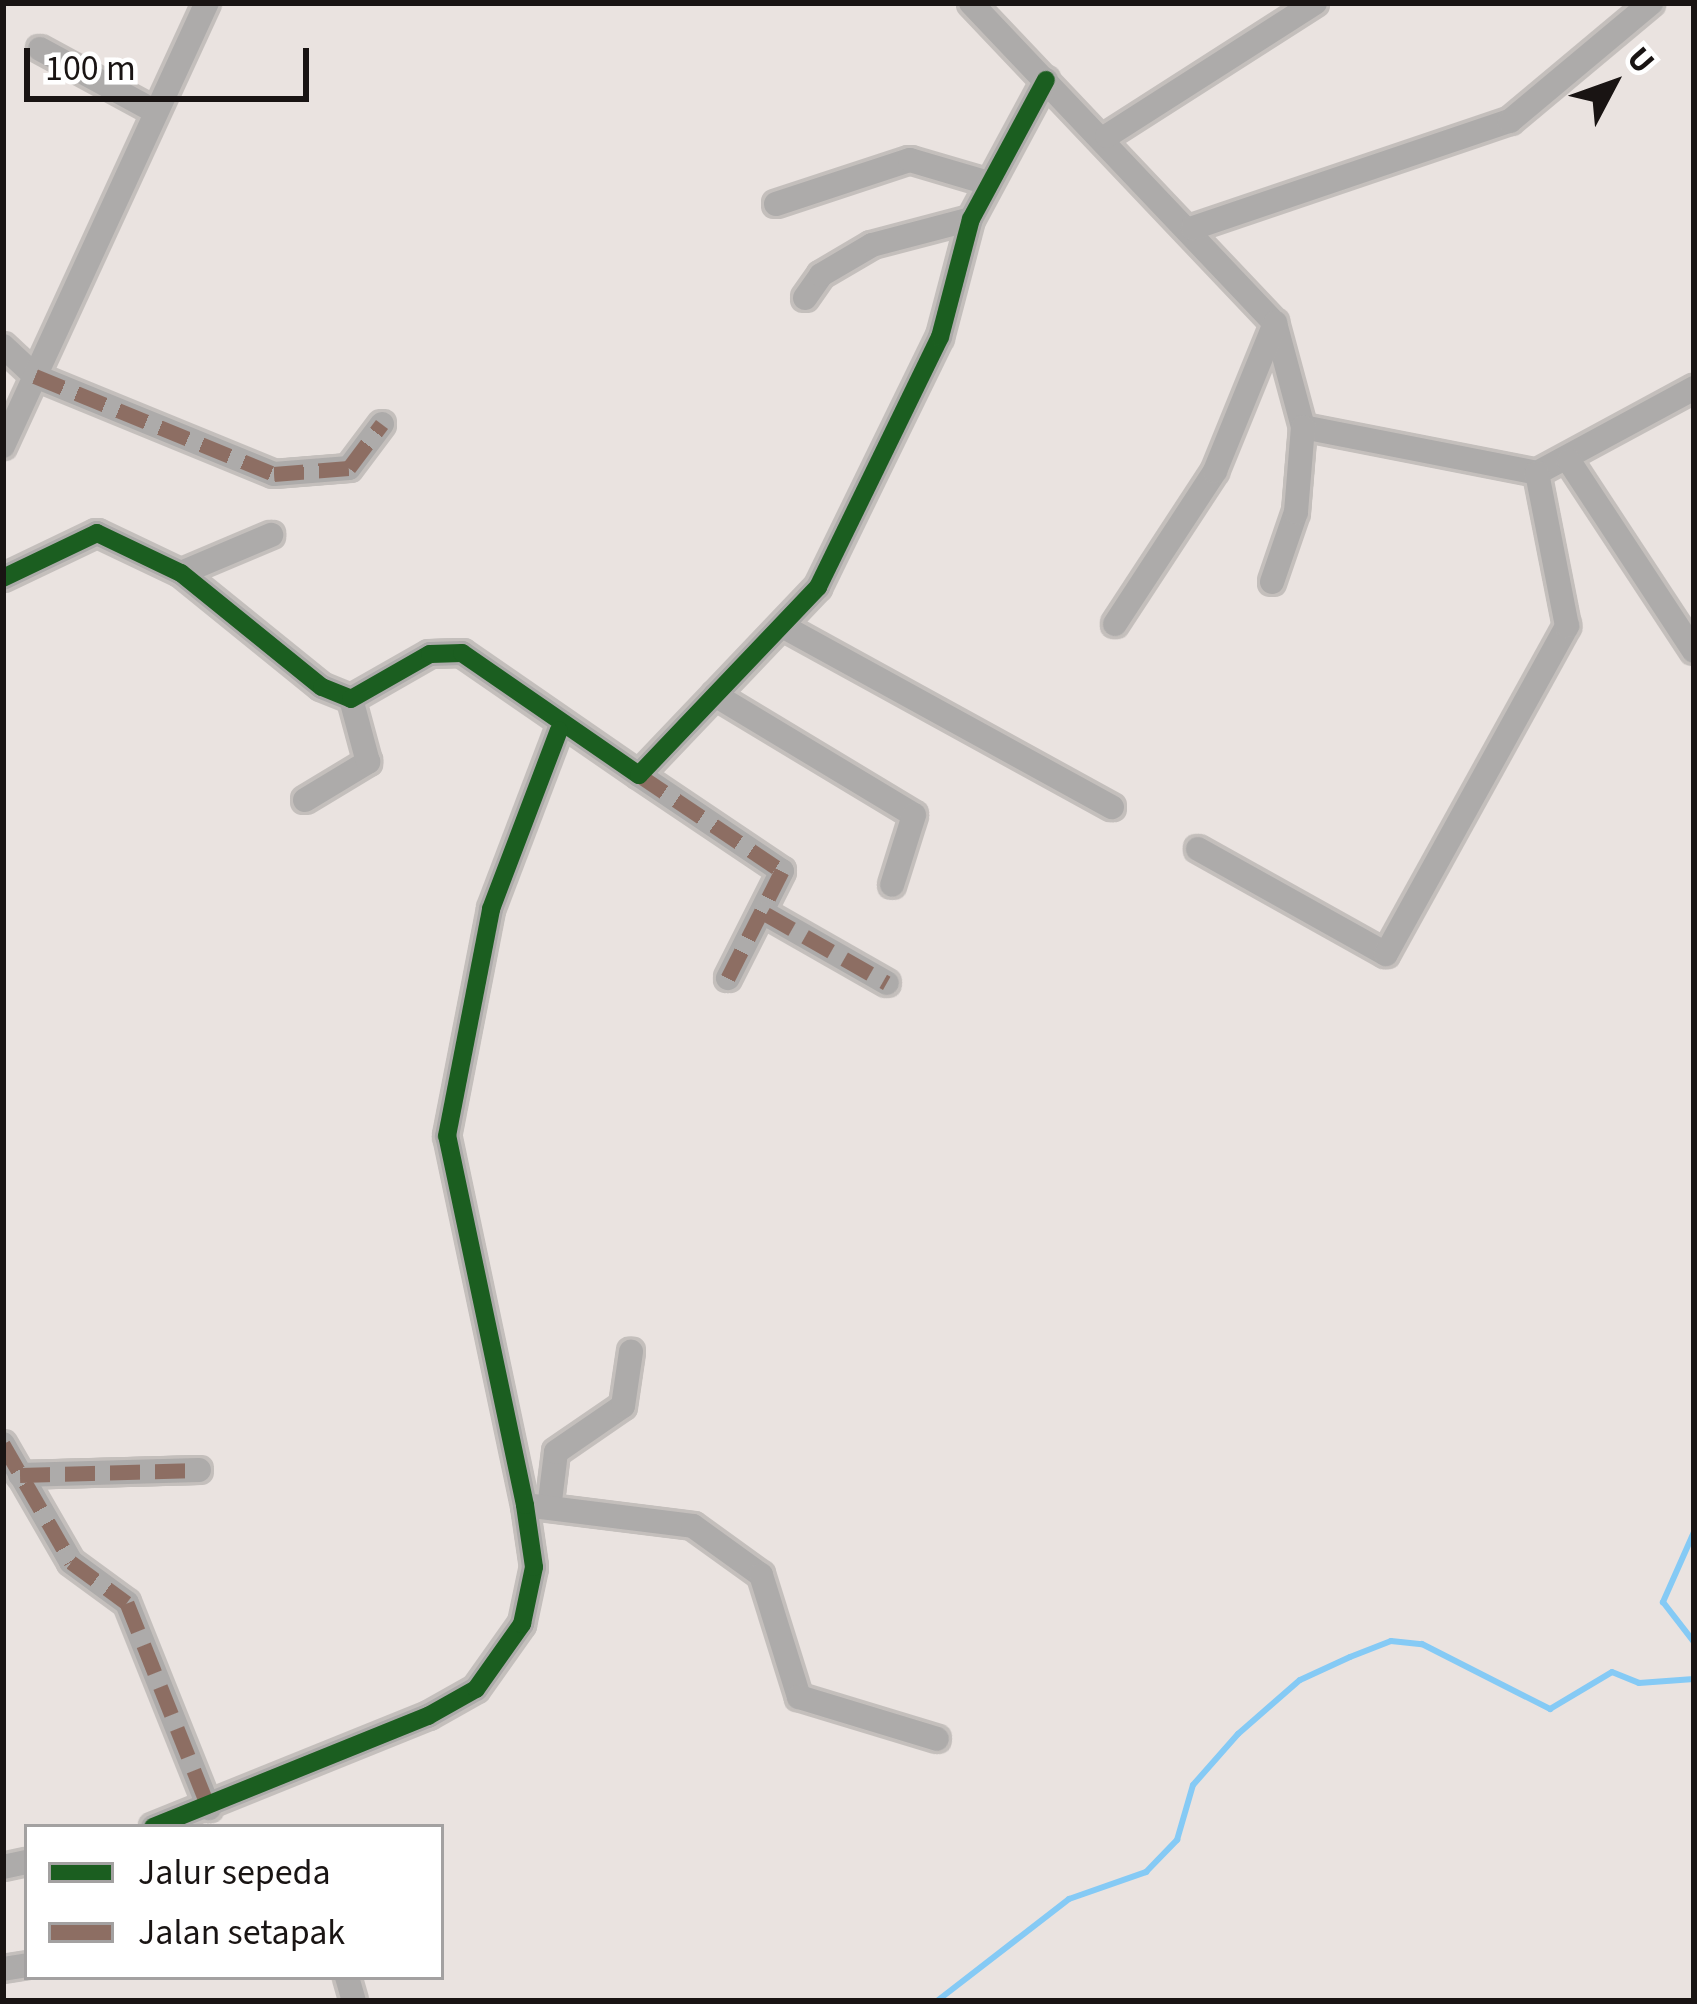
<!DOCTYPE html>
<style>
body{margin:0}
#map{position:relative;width:1697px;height:2004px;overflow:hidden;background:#eae3e0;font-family:"Source Sans 3",sans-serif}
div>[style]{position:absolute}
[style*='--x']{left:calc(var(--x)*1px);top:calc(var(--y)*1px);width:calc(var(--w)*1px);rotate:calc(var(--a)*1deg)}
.stream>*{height:6px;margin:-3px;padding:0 3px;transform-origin:3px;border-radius:3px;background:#85caf5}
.roads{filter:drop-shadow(3px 0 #c4bfbc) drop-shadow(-3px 0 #c4bfbc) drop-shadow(0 3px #c4bfbc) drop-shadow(0 -3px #c4bfbc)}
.minor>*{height:24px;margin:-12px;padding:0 12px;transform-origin:12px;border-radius:12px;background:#adabaa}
.quiet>*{height:15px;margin-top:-7.5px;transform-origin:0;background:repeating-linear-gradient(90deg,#8d6e63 0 30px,transparent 0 45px)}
.cycleway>*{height:18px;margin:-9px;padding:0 9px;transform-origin:9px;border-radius:9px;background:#1b5e20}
span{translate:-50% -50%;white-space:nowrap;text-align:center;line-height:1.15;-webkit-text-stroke:10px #fff;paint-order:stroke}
.frame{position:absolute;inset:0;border:6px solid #191413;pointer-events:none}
.legend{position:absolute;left:24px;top:1824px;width:420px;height:156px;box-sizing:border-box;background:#fff;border:3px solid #a3a1a1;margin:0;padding:15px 21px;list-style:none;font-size:36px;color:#191413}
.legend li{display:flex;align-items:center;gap:24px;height:60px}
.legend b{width:60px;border:3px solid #a3a1a1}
.north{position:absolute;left:1553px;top:24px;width:120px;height:120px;-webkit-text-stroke:9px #fff;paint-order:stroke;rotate:49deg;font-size:33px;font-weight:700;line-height:48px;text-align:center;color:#191413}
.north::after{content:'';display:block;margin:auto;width:42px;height:54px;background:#191413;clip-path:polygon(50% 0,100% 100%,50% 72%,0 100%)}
.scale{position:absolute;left:24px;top:48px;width:285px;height:54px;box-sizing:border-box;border:6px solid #191413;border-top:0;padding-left:15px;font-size:36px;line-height:42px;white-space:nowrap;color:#191413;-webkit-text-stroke:9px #fff;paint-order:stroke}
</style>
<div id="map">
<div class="stream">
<div style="--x:1694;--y:1532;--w:77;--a:113.9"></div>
<div style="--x:1663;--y:1602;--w:51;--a:52.2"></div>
<div style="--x:937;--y:2001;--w:167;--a:-37.7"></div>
<div style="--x:1069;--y:1899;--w:82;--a:-19.3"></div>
<div style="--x:1146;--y:1872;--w:45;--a:-45.9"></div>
<div style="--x:1177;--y:1840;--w:57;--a:-73.8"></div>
<div style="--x:1193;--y:1785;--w:68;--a:-48.6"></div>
<div style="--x:1238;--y:1734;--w:82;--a:-41.1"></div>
<div style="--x:1300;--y:1680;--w:55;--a:-24.7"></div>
<div style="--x:1350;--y:1657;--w:44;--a:-21.3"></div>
<div style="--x:1391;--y:1641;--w:31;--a:6"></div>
<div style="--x:1422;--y:1644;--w:144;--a:26.9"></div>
<div style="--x:1550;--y:1709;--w:72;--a:-30.8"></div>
<div style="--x:1612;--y:1672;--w:29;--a:22"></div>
<div style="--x:1639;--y:1683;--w:55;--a:-4.2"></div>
</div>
<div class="roads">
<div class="minor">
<div style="--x:971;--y:3;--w:441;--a:46.5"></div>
<div style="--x:1275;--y:323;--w:108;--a:74.9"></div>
<div style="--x:1303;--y:427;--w:238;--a:11.1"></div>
<div style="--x:1537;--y:473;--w:179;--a:-28.4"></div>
<div style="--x:40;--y:49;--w:130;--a:28.5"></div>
<div style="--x:1107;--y:136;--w:247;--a:-32.6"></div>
<div style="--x:776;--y:204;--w:141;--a:-18.2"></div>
<div style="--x:910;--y:160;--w:81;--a:16.4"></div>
<div style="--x:1193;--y:228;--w:335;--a:-18.7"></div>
<div style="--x:1510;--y:121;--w:184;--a:-39.9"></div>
<div style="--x:805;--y:298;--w:28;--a:-55"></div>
<div style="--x:821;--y:275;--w:59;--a:-30.5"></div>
<div style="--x:872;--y:245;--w:102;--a:-14.7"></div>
<div style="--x:3;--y:346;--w:44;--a:43.2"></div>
<div style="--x:35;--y:376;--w:258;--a:22.3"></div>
<div style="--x:274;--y:474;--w:75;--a:-4.6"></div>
<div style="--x:349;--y:468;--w:55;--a:-53.1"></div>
<div style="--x:3;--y:446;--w:488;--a:-65.3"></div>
<div style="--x:1569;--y:461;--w:227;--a:56.7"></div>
<div style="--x:181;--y:573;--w:98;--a:-22.9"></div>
<div style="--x:3;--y:578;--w:104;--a:-25.6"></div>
<div style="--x:97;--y:533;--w:93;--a:25.5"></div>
<div style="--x:181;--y:573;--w:181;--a:39"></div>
<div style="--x:322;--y:687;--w:31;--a:22"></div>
<div style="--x:351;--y:699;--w:91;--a:-29.7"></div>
<div style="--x:430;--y:654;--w:32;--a:-2"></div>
<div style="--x:462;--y:653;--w:215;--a:34.6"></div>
<div style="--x:639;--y:775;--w:260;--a:-46.4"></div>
<div style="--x:818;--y:587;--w:278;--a:-64"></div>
<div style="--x:940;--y:337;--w:122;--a:-75.3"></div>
<div style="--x:971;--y:219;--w:158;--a:-61.7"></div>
<div style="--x:1272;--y:582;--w:74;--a:-71.1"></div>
<div style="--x:1296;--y:512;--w:85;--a:-85.3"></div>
<div style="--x:1115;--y:624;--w:183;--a:-56.8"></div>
<div style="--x:1215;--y:471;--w:160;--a:-67.9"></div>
<div style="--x:786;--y:628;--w:372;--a:28.8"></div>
<div style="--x:715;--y:695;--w:232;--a:31.1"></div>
<div style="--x:914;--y:815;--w:73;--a:107.4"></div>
<div style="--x:639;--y:775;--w:172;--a:33.9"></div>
<div style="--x:782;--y:871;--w:120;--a:116.8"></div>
<div style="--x:305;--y:800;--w:74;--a:-31.1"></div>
<div style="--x:368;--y:762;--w:65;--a:-105.1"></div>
<div style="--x:1198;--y:849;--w:215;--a:29.2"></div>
<div style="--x:1386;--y:954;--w:375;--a:-61.1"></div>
<div style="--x:1567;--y:626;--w:156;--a:-101.1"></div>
<div style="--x:766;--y:914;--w:139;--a:29.7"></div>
<div style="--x:3;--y:1444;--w:136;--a:60"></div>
<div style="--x:71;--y:1562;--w:69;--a:36.2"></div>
<div style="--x:127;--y:1603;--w:221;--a:68.2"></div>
<div style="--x:20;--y:1475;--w:179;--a:-1.6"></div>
<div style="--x:550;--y:1501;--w:49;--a:-83"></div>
<div style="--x:556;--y:1452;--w:81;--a:-34.5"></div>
<div style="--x:623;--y:1406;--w:55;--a:-81.6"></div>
<div style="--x:525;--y:1505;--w:169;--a:7.1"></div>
<div style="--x:693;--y:1526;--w:84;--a:35.8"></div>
<div style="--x:761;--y:1575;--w:128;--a:72.7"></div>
<div style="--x:799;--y:1697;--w:144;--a:16.9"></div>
<div style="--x:153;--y:1827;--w:297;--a:-22"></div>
<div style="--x:428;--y:1716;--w:55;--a:-29.4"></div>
<div style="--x:476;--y:1689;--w:80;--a:-54.7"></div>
<div style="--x:522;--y:1624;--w:58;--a:-78.1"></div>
<div style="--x:534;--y:1567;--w:63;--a:-98.3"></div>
<div style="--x:525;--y:1505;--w:377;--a:-101.9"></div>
<div style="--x:447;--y:1136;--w:231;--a:-79"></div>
<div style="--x:491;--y:909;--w:191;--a:-69.2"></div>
<div style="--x:3;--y:1867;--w:25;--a:-12"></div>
<div style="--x:3;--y:1969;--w:24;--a:-9"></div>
<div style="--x:347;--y:1977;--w:25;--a:74"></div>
</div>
</div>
<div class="quiet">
<div style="--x:35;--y:376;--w:258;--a:22.3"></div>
<div style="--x:274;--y:474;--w:75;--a:-4.6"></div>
<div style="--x:349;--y:468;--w:55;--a:-53.1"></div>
<div style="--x:639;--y:775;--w:172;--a:33.9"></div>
<div style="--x:782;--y:871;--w:120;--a:116.8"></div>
<div style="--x:766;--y:914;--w:139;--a:29.7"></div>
<div style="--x:3;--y:1444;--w:136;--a:60"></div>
<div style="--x:71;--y:1562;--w:69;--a:36.2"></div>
<div style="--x:127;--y:1603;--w:221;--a:68.2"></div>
<div style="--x:20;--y:1475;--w:179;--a:-1.6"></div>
</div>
<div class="cycleway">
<div style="--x:3;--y:578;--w:104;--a:-25.6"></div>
<div style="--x:97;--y:533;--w:93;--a:25.5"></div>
<div style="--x:181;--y:573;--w:181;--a:39"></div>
<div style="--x:322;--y:687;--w:31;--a:22"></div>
<div style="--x:351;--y:699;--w:91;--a:-29.7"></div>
<div style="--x:430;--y:654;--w:32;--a:-2"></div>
<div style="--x:462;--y:653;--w:215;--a:34.6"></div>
<div style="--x:639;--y:775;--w:260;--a:-46.4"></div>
<div style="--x:818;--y:587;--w:278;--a:-64"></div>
<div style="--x:940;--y:337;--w:122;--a:-75.3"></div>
<div style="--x:971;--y:219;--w:158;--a:-61.7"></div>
<div style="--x:153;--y:1827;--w:297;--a:-22"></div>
<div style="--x:428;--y:1716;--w:55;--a:-29.4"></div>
<div style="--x:476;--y:1689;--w:80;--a:-54.7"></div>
<div style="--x:522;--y:1624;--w:58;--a:-78.1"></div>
<div style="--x:534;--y:1567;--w:63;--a:-98.3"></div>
<div style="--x:525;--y:1505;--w:377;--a:-101.9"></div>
<div style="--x:447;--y:1136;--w:231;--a:-79"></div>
<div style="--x:491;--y:909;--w:191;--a:-69.2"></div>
</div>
<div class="frame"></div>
<ul class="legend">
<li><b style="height:15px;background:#1b5e20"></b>Jalur sepeda</li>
<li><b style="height:15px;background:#8d6e63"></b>Jalan setapak</li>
</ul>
<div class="north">U</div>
<div class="scale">100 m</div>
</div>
